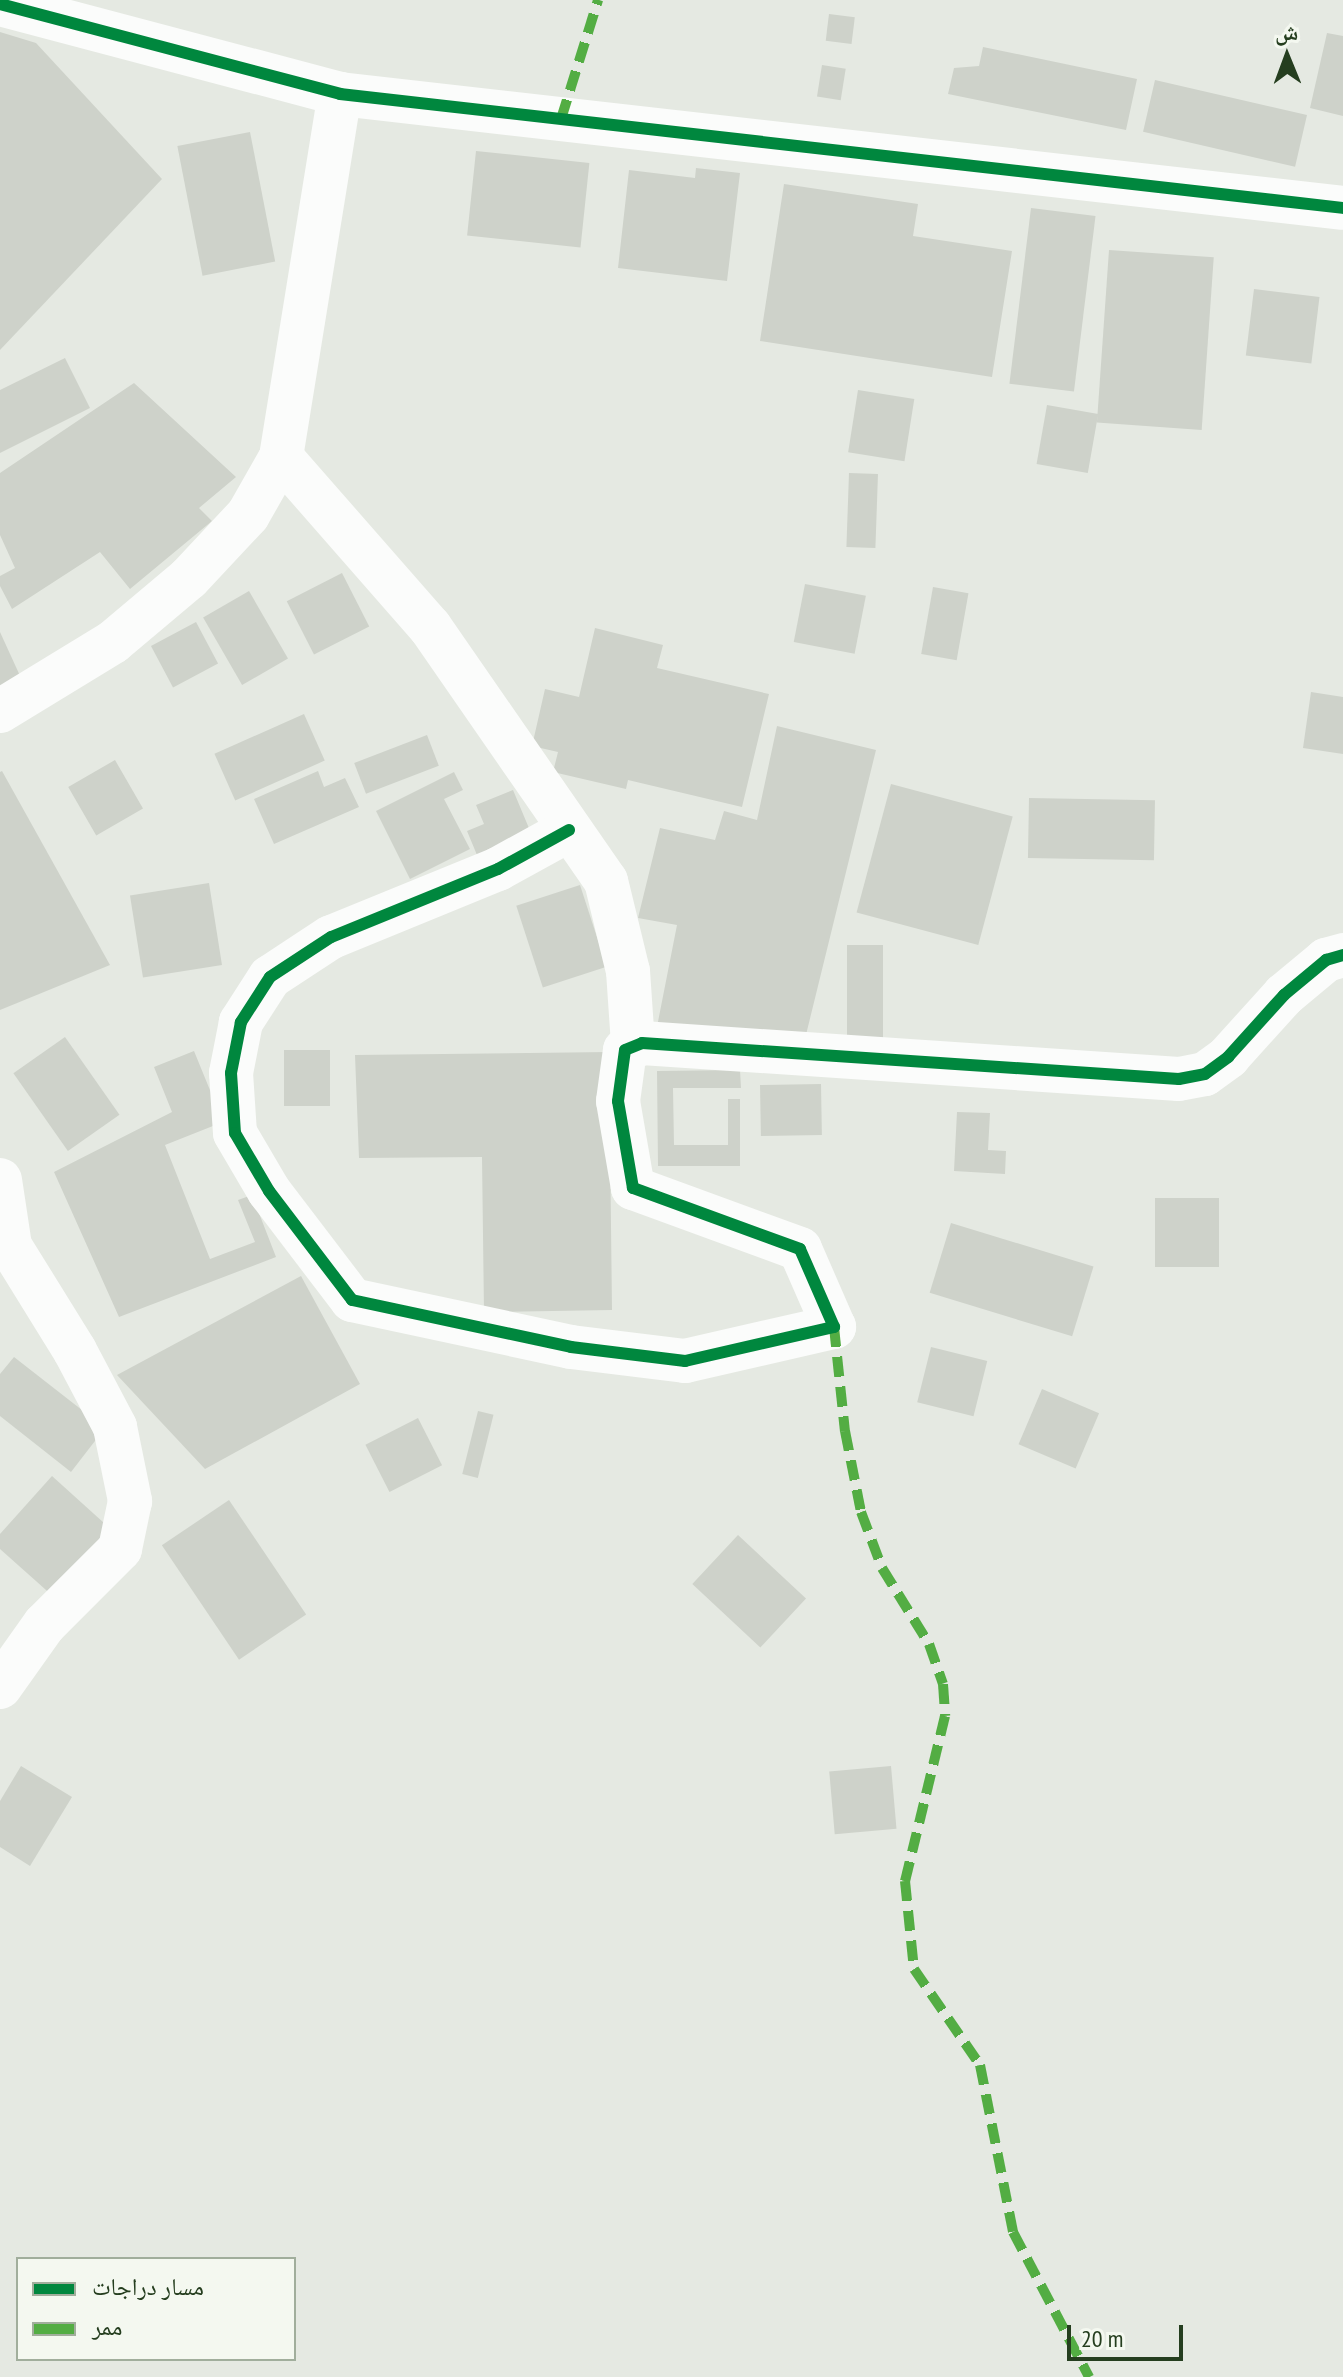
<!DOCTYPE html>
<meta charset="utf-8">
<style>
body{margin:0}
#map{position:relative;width:1343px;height:2377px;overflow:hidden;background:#e5e9e2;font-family:"PT Sans Narrow","Noto Naskh Arabic",sans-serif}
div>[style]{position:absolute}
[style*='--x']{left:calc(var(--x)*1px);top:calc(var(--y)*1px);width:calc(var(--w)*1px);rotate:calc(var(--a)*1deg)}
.building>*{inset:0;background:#ced2ca;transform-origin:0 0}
.minor>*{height:44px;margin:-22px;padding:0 22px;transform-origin:22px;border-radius:22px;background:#fbfcfb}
.quiet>*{height:10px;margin-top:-5px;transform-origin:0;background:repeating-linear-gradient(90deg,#53ad43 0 20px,transparent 0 30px)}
.cycleway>*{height:12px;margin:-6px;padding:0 6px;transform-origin:6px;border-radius:6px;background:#00873e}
span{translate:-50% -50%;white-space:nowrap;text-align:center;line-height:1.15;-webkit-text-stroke:6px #f4f8f0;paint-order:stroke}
.legend{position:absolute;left:16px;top:2257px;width:280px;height:104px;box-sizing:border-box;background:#f4f8f0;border:2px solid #a1ae9c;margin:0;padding:10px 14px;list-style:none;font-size:24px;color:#253e1f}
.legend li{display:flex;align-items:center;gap:16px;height:40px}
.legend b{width:40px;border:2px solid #a1ae9c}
.north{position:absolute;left:1247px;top:16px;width:80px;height:80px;-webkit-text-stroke:6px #f4f8f0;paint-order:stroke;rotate:359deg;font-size:22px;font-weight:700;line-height:32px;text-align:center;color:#253e1f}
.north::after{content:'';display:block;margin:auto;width:28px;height:36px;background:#253e1f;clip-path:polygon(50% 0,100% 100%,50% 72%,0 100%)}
.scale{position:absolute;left:1067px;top:2325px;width:116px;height:36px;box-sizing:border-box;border:4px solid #253e1f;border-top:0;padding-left:10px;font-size:24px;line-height:28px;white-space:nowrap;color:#253e1f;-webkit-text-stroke:6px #f4f8f0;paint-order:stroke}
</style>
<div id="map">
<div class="building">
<div style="left:829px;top:14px;width:26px;height:27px;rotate:7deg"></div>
<div style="clip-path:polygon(0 32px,36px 43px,162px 179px,0 350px)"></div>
<div style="clip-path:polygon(1327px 33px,1343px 36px,1343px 116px,1310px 108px)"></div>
<div style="clip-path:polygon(983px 47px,1137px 79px,1126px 130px,948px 94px,954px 68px,979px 66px)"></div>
<div style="left:822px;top:65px;width:24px;height:32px;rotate:9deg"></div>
<div style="left:1155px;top:80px;width:156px;height:53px;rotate:13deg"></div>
<div style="left:250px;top:132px;width:132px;height:74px;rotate:79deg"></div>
<div style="left:476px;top:151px;width:114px;height:85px;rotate:6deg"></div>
<div style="clip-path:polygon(696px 168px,740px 173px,727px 281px,618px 268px,629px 170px,695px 178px)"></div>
<div style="clip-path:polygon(784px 184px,918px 204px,913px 236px,1012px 251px,992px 377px,760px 341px)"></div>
<div style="left:1031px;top:208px;width:65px;height:177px;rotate:7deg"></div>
<div style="left:1109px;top:250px;width:105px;height:173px;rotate:4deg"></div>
<div style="left:1254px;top:289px;width:66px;height:67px;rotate:7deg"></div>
<div style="clip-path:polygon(65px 358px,90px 408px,0 453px,0 390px)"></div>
<div style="clip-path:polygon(134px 383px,236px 477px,199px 508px,212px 521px,130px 589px,100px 552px,12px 609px,0 586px,0 576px,15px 568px,0 535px,0 473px)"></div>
<div style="left:858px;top:390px;width:57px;height:63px;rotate:9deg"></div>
<div style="left:1047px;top:405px;width:52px;height:60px;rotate:10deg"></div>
<div style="left:849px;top:473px;width:29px;height:74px;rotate:2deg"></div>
<div style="left:342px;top:573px;width:60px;height:62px;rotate:63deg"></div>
<div style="left:805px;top:584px;width:62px;height:59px;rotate:11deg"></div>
<div style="left:933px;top:587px;width:36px;height:68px;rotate:10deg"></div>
<div style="left:249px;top:591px;width:78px;height:53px;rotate:60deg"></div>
<div style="left:196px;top:622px;width:47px;height:51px;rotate:62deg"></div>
<div style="clip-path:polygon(595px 628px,663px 645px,657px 668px,769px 694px,742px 807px,628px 780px,626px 789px,553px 772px,558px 752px,532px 746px,545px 689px,579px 697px)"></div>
<div style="clip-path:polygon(0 632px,21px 678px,0 688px)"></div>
<div style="clip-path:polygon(1311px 692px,1343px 697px,1343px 754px,1303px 748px)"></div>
<div style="left:304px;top:714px;width:51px;height:98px;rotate:66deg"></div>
<div style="clip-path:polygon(777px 726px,876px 750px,803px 1047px,655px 1037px,677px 925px,638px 918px,660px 828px,715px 840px,724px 811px,757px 820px)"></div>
<div style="left:427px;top:735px;width:33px;height:78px;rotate:69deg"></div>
<div style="left:115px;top:760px;width:56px;height:54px;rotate:60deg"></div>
<div style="clip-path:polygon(2px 771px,110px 965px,0 1010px,0 772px)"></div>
<div style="clip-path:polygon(318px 771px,324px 787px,345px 778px,359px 807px,274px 844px,254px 799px)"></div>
<div style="clip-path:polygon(454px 772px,463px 790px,444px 799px,470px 849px,410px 879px,376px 811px)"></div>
<div style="left:891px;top:784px;width:126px;height:133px;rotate:15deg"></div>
<div style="clip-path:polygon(513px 790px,531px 833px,477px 855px,467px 831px,484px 824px,476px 805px)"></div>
<div style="left:1029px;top:798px;width:126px;height:60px;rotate:1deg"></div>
<div style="left:209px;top:883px;width:83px;height:80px;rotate:81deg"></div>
<div style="left:580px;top:885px;width:86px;height:67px;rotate:72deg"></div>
<div style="left:847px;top:945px;width:36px;height:93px"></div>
<div style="left:65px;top:1037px;width:95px;height:63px;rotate:55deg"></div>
<div style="left:284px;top:1050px;width:46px;height:56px"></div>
<div style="clip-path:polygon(194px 1051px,223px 1122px,165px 1145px,210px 1259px,255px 1242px,238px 1200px,252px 1195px,276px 1257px,119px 1317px,54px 1172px,172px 1112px,154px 1067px)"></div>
<div style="clip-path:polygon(609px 1052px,612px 1310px,484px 1312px,482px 1157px,359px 1158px,355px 1055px)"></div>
<div style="clip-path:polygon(740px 1070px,741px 1088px,673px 1088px,674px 1145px,728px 1145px,728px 1099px,740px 1099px,740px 1166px,658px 1166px,657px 1071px)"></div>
<div style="left:821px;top:1084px;width:51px;height:61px;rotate:89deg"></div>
<div style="clip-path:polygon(957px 1112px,990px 1113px,988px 1150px,1006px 1151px,1005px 1174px,954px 1171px)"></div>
<div style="left:1155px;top:1198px;width:64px;height:69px"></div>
<div style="left:951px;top:1223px;width:149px;height:73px;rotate:17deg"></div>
<div style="clip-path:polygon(301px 1276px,360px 1384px,205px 1469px,117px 1375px)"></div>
<div style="left:931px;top:1347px;width:58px;height:57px;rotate:14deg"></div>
<div style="clip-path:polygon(14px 1357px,105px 1428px,71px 1472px,0 1416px,0 1374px)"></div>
<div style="left:1042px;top:1389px;width:62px;height:60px;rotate:23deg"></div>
<div style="left:478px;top:1411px;width:16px;height:65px;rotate:14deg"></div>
<div style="left:418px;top:1418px;width:53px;height:59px;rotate:63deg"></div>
<div style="clip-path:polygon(52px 1476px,114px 1532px,55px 1598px,0 1549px,0 1534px)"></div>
<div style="left:229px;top:1500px;width:138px;height:81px;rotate:56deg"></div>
<div style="left:738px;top:1535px;width:93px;height:67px;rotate:43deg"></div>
<div style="clip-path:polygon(21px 1766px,72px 1797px,30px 1866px,0 1847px,0 1801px)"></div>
<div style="left:891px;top:1766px;width:63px;height:62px;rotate:85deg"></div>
</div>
<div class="minor">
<div style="--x:0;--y:4;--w:352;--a:14.8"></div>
<div style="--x:340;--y:94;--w:1009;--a:6.48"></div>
<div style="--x:281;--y:457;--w:226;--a:48.8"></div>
<div style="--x:430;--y:627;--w:309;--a:55.3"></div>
<div style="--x:606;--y:881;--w:93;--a:76.3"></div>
<div style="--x:628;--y:971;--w:74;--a:86.1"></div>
<div style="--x:0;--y:711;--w:132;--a:-31.4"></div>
<div style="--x:113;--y:642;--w:99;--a:-40.1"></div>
<div style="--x:189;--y:578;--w:86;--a:-46.9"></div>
<div style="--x:248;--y:515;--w:67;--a:-60.4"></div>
<div style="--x:281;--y:457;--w:368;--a:-80.8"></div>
<div style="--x:569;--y:830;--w:81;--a:151.2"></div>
<div style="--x:498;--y:869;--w:180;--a:157.8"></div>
<div style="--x:331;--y:937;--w:73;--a:146.7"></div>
<div style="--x:270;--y:977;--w:54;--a:122.8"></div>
<div style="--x:241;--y:1022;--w:52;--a:101.1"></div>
<div style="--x:231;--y:1073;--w:60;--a:86.2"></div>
<div style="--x:235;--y:1133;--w:67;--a:59.6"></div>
<div style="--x:269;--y:1191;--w:137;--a:52.7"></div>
<div style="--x:352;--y:1300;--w:224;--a:12.1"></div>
<div style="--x:571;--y:1347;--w:115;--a:7"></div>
<div style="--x:685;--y:1361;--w:153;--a:-12.9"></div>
<div style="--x:834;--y:1327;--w:85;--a:-113.6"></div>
<div style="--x:800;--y:1249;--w:178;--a:-159.9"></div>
<div style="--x:633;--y:1188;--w:88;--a:-99.8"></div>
<div style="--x:618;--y:1101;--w:51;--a:-82.2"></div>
<div style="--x:625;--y:1050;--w:18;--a:-22"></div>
<div style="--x:642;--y:1043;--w:538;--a:3.84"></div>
<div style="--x:1179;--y:1079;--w:26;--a:-11"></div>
<div style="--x:1205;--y:1074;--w:29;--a:-36"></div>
<div style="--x:1228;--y:1057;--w:84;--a:-47.9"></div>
<div style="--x:1284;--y:995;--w:55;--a:-39.8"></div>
<div style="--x:1326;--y:960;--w:18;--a:-16"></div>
<div style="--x:0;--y:1180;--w:67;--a:81.4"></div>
<div style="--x:10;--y:1246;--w:123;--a:58.2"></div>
<div style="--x:75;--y:1351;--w:86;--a:62.2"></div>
<div style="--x:115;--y:1427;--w:76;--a:78.5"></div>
<div style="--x:130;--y:1501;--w:49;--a:101.8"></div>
<div style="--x:120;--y:1549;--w:107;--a:135"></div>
<div style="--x:44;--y:1625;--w:76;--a:125.4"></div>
</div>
<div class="quiet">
<div style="--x:561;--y:119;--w:125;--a:-72.7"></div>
<div style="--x:834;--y:1327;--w:105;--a:84"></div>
<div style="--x:845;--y:1431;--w:83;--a:78.8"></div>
<div style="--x:861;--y:1512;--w:60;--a:69.4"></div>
<div style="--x:882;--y:1568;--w:89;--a:58.3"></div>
<div style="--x:929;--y:1644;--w:42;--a:70.7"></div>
<div style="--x:943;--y:1684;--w:32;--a:86"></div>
<div style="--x:945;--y:1716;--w:170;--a:103.6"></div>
<div style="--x:905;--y:1881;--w:88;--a:84.2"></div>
<div style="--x:914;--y:1969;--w:116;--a:55.5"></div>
<div style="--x:980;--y:2065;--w:170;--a:78.8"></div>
<div style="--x:1013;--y:2232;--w:164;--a:62.3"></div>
</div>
<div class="cycleway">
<div style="--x:0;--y:4;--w:352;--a:14.8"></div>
<div style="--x:340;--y:94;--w:1009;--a:6.48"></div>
<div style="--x:569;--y:830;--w:81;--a:151.2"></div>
<div style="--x:498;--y:869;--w:180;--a:157.8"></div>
<div style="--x:331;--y:937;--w:73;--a:146.7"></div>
<div style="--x:270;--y:977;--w:54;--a:122.8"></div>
<div style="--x:241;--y:1022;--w:52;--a:101.1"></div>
<div style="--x:231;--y:1073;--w:60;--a:86.2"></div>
<div style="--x:235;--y:1133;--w:67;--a:59.6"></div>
<div style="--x:269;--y:1191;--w:137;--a:52.7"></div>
<div style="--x:352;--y:1300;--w:224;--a:12.1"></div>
<div style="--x:571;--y:1347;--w:115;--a:7"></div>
<div style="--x:685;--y:1361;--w:153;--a:-12.9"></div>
<div style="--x:834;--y:1327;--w:85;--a:-113.6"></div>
<div style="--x:800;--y:1249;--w:178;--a:-159.9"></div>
<div style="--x:633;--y:1188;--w:88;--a:-99.8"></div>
<div style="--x:618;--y:1101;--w:51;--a:-82.2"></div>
<div style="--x:625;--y:1050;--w:18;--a:-22"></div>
<div style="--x:642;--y:1043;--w:538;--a:3.84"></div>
<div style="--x:1179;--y:1079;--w:26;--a:-11"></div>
<div style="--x:1205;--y:1074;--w:29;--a:-36"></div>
<div style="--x:1228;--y:1057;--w:84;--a:-47.9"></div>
<div style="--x:1284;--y:995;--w:55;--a:-39.8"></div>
<div style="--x:1326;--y:960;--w:18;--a:-16"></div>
</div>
<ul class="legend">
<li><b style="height:10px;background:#00873e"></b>مسار دراجات</li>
<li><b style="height:10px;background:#53ad43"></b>ممر</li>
</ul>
<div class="north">ش</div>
<div class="scale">20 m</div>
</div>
